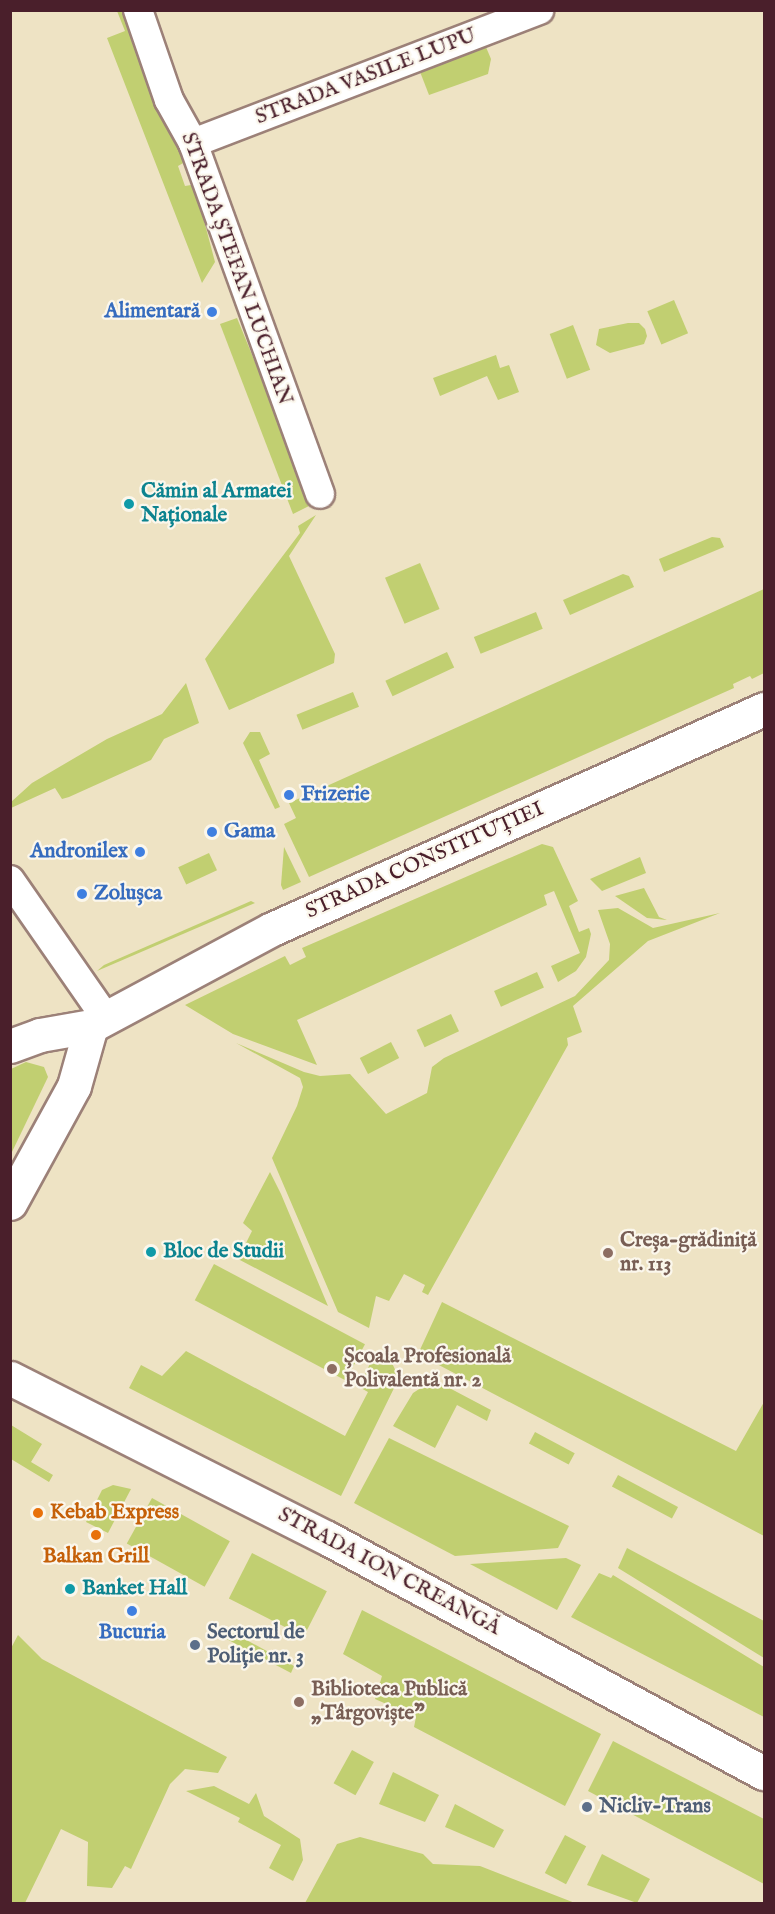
<!DOCTYPE html>
<meta charset="utf-8">
<style>
body{margin:0}
#map{position:relative;width:775px;height:1914px;overflow:hidden;background:#eee3c4;font-family:"IM FELL English",serif}
div>[style]{position:absolute}
[style*='--x']{left:calc(var(--x)*1px);top:calc(var(--y)*1px);width:calc(var(--w)*1px);rotate:calc(var(--a)*1deg)}
.green>*{inset:0;background:#c1cf71;transform-origin:0 0}
.roads{filter:drop-shadow(2px 0 #9c8178) drop-shadow(-2px 0 #9c8178) drop-shadow(0 2px #9c8178) drop-shadow(0 -2px #9c8178)}
.street>*{height:28px;margin:-14px;padding:0 14px;transform-origin:14px;border-radius:14px;background:#fff}
.primary>*{height:33px;margin:-16.5px;padding:0 16.5px;transform-origin:16.5px;border-radius:16.5px;background:#fff}
.dots>*{width:16px;height:16px;translate:-50% -50%;box-sizing:border-box;border:3px solid #fbf7ec;border-radius:50%}
span{translate:-50% -50%;white-space:nowrap;text-align:center;line-height:1.15;-webkit-text-stroke:4.5px #fbf7ec;paint-order:stroke}
.street-label{font-size:21px;color:#4a1f2b}
.shop-label{font-size:21px;color:#366cbe;font-weight:700}
.right{translate:-100% -50%;text-align:right}
.left{translate:0 -50%;text-align:left}
.culture-label{font-size:21px;color:#0d838f;font-weight:700}
.education-label{font-size:21px;color:#785e54;font-weight:700}
.food-label{font-size:21px;color:#c56008;font-weight:700}
.service-label{font-size:21px;color:#4e5e75;font-weight:700}
.frame{position:absolute;inset:0;border:12px solid #4a1f2b;pointer-events:none}
</style>
<div id="map">
<div class="green">
<div style="clip-path:polygon(117px 11px,124px 11px,185px 162px,178px 166px,185px 186px,191px 185px,198px 198px,215px 262px,202px 283px,107px 38px,125px 31px)"></div>
<div style="clip-path:polygon(483px 40px,491px 59px,488px 74px,429px 95px,417px 64px)"></div>
<div style="left:674px;top:300px;width:36px;height:29px;rotate:67deg"></div>
<div style="clip-path:polygon(237px 318px,313px 504px,293px 514px,220px 324px)"></div>
<div style="clip-path:polygon(628px 323px,639px 323px,645px 329px,647px 336px,644px 344px,610px 353px,596px 345px,599px 329px)"></div>
<div style="left:573px;top:325px;width:48px;height:25px;rotate:69deg"></div>
<div style="clip-path:polygon(496px 355px,500px 368px,509px 365px,519px 392px,498px 400px,487px 376px,440px 396px,433px 378px)"></div>
<div style="clip-path:polygon(316px 515px,289px 556px,335px 654px,334px 663px,229px 710px,205px 659px,300px 533px,298px 526px)"></div>
<div style="clip-path:polygon(712px 537px,720px 538px,724px 547px,664px 572px,659px 559px)"></div>
<div style="left:420px;top:563px;width:50px;height:38px;rotate:67deg"></div>
<div style="clip-path:polygon(623px 574px,629px 576px,634px 587px,570px 615px,563px 600px)"></div>
<div style="clip-path:polygon(764px 589px,764px 673px,752px 679px,750px 676px,733px 684px,734px 688px,309px 877px,284px 824px,296px 818px,289px 803px)"></div>
<div style="left:536px;top:612px;width:18px;height:67px;rotate:68deg"></div>
<div style="left:447px;top:652px;width:17px;height:68px;rotate:65deg"></div>
<div style="clip-path:polygon(186px 683px,199px 723px,164px 739px,151px 760px,69px 797px,62px 799px,55px 788px,11px 808px,11px 802px,32px 783px,107px 739px,162px 714px)"></div>
<div style="left:353px;top:692px;width:16px;height:61px;rotate:68deg"></div>
<div style="clip-path:polygon(250px 732px,260px 732px,270px 754px,259px 760px,280px 807px,275px 809px,243px 743px)"></div>
<div style="clip-path:polygon(542px 844px,553px 847px,578px 901px,569px 906px,579px 932px,589px 928px,591px 934px,586px 957px,576px 971px,558px 982px,551px 966px,580px 953px,554px 891px,544px 895px,547px 905px,297px 1020px,317px 1065px,233px 1034px,185px 1005px,285px 956px,290px 965px,306px 957px,302px 948px)"></div>
<div style="clip-path:polygon(284px 847px,301px 882px,283px 890px,281px 885px)"></div>
<div style="left:209px;top:853px;width:19px;height:34px;rotate:65deg"></div>
<div style="clip-path:polygon(640px 857px,646px 873px,602px 891px,590px 879px)"></div>
<div style="clip-path:polygon(644px 888px,659px 917px,667px 920px,647px 918px,615px 896px)"></div>
<div style="clip-path:polygon(251px 901px,255px 903px,97px 971px,104px 965px)"></div>
<div style="clip-path:polygon(618px 908px,653px 928px,720px 913px,648px 941px,573px 1006px,582px 1032px,567px 1038px,568px 1045px,428px 1295px,422px 1292px,425px 1285px,404px 1274px,389px 1301px,376px 1296px,369px 1328px,338px 1312px,272px 1158px,297px 1106px,303px 1087px,300px 1078px,236px 1043px,304px 1072px,320px 1076px,350px 1074px,386px 1114px,427px 1093px,432px 1067px,444px 1058px,575px 996px,609px 960px,610px 944px,598px 910px)"></div>
<div style="left:537px;top:972px;width:17px;height:47px;rotate:66deg"></div>
<div style="left:451px;top:1014px;width:19px;height:38px;rotate:65deg"></div>
<div style="left:391px;top:1042px;width:18px;height:35px;rotate:63deg"></div>
<div style="clip-path:polygon(26px 1062px,44px 1067px,48px 1077px,11px 1154px,11px 1069px)"></div>
<div style="clip-path:polygon(270px 1172px,281px 1194px,328px 1306px,238px 1259px,252px 1231px,243px 1223px)"></div>
<div style="left:214px;top:1264px;width:171px;height:41px;rotate:28deg"></div>
<div style="clip-path:polygon(442px 1302px,736px 1451px,764px 1402px,764px 1536px,418px 1354px)"></div>
<div style="clip-path:polygon(186px 1351px,345px 1436px,368px 1392px,359px 1387px,376px 1351px,392px 1363px,399px 1378px,341px 1496px,129px 1388px,141px 1365px,162px 1376px)"></div>
<div style="clip-path:polygon(430px 1382px,438px 1382px,491px 1410px,487px 1421px,457px 1405px,435px 1448px,393px 1426px,413px 1393px)"></div>
<div style="clip-path:polygon(11px 1425px,42px 1444px,31px 1462px,53px 1475px,49px 1482px,11px 1459px)"></div>
<div style="left:535px;top:1432px;width:45px;height:13px;rotate:28deg"></div>
<div style="clip-path:polygon(389px 1438px,569px 1526px,558px 1548px,455px 1556px,354px 1503px)"></div>
<div style="left:618px;top:1475px;width:68px;height:13px;rotate:28deg"></div>
<div style="clip-path:polygon(113px 1485px,131px 1489px,108px 1533px,86px 1522px,102px 1490px)"></div>
<div style="left:152px;top:1498px;width:89px;height:52px;rotate:29deg"></div>
<div style="clip-path:polygon(627px 1548px,764px 1621px,764px 1658px,618px 1568px)"></div>
<div style="left:252px;top:1553px;width:84px;height:51px;rotate:27deg"></div>
<div style="clip-path:polygon(566px 1558px,581px 1565px,557px 1610px,470px 1564px)"></div>
<div style="clip-path:polygon(599px 1573px,611px 1578px,613px 1575px,764px 1667px,764px 1717px,571px 1617px)"></div>
<div style="clip-path:polygon(362px 1610px,601px 1734px,565px 1806px,414px 1727px,416px 1717px,375px 1699px,382px 1676px,343px 1654px)"></div>
<div style="clip-path:polygon(221px 1626px,294px 1666px,291px 1673px,217px 1634px)"></div>
<div style="clip-path:polygon(18px 1635px,42px 1659px,227px 1757px,218px 1773px,185px 1769px,170px 1784px,131px 1869px,125px 1866px,112px 1888px,87px 1886px,88px 1842px,61px 1829px,25px 1903px,11px 1903px,10px 1650px)"></div>
<div style="clip-path:polygon(613px 1741px,764px 1819px,764px 1884px,588px 1791px)"></div>
<div style="left:352px;top:1750px;width:25px;height:38px;rotate:29deg"></div>
<div style="clip-path:polygon(393px 1772px,439px 1795px,425px 1822px,379px 1804px)"></div>
<div style="clip-path:polygon(214px 1786px,249px 1804px,256px 1793px,264px 1816px,300px 1839px,303px 1860px,293px 1881px,269px 1868px,281px 1845px,238px 1822px,240px 1818px,186px 1791px)"></div>
<div style="clip-path:polygon(455px 1804px,504px 1830px,494px 1848px,445px 1827px)"></div>
<div style="left:565px;top:1835px;width:24px;height:43px;rotate:28deg"></div>
<div style="clip-path:polygon(360px 1837px,423px 1854px,433px 1864px,480px 1866px,575px 1903px,305px 1903px,337px 1844px)"></div>
<div style="clip-path:polygon(602px 1854px,650px 1879px,637px 1903px,587px 1885px)"></div>
</div>
<div class="roads">
<div class="street">
<div style="--x:138;--y:10;--w:95;--a:71"></div>
<div style="--x:169;--y:100;--w:49;--a:60.8"></div>
<div style="--x:193;--y:143;--w:373;--a:70.1"></div>
<div style="--x:193;--y:143;--w:371;--a:-21"></div>
<div style="--x:10;--y:880;--w:168;--a:55.2"></div>
</div>
<div class="primary">
<div style="--x:10;--y:1046;--w:32;--a:-20"></div>
<div style="--x:40;--y:1035;--w:52;--a:-10"></div>
<div style="--x:91;--y:1026;--w:205;--a:-28.2"></div>
<div style="--x:272;--y:929;--w:539;--a:-24.09"></div>
<div style="--x:10;--y:1203;--w:133;--a:-61.3"></div>
<div style="--x:74;--y:1086;--w:62;--a:-74.2"></div>
<div style="--x:10;--y:1378;--w:355;--a:26.8"></div>
<div style="--x:327;--y:1538;--w:496;--a:28.3"></div>
</div>
</div>
<div class="dots">
<div style="left:212px;top:312px;background:#3f7fe0"></div>
<div style="left:129px;top:504px;background:#0f9aa8"></div>
<div style="left:289px;top:795px;background:#3f7fe0"></div>
<div style="left:212px;top:832px;background:#3f7fe0"></div>
<div style="left:140px;top:852px;background:#3f7fe0"></div>
<div style="left:82px;top:894px;background:#3f7fe0"></div>
<div style="left:151px;top:1252px;background:#0f9aa8"></div>
<div style="left:608px;top:1253px;background:#8d6e63"></div>
<div style="left:332px;top:1369px;background:#8d6e63"></div>
<div style="left:38px;top:1513px;background:#e8710a"></div>
<div style="left:96px;top:1535px;background:#e8710a"></div>
<div style="left:70px;top:1589px;background:#0f9aa8"></div>
<div style="left:132px;top:1611px;background:#3f7fe0"></div>
<div style="left:195px;top:1645px;background:#5c6f8a"></div>
<div style="left:299px;top:1702px;background:#8d6e63"></div>
<div style="left:587px;top:1807px;background:#5c6f8a"></div>
</div>
<div class="street-label">
<span style="left:366px;top:77px;rotate:-21deg">STRADA VASILE LUPU</span>
<span style="left:236px;top:269px;rotate:70deg">STRADA ȘTEFAN LUCHIAN</span>
<span style="left:425px;top:861px;rotate:-24deg">STRADA CONSTITUȚIEI</span>
<span style="left:389px;top:1572px;rotate:28deg">STRADA ION CREANGĂ</span>
</div>
<div class="shop-label">
<span class="right" style="left:200px;top:312px">Alimentară</span>
<span class="left" style="left:301px;top:795px">Frizerie</span>
<span class="left" style="left:224px;top:832px">Gama</span>
<span class="right" style="left:128px;top:852px">Andronilex</span>
<span class="left" style="left:94px;top:894px">Zolușca</span>
<span style="left:132px;top:1633px">Bucuria</span>
</div>
<div class="culture-label">
<span class="left" style="left:141px;top:504px">Cămin al Armatei<br>Naționale</span>
<span class="left" style="left:163px;top:1252px">Bloc de Studii</span>
<span class="left" style="left:82px;top:1589px">Banket Hall</span>
</div>
<div class="education-label">
<span class="left" style="left:620px;top:1253px">Creșa-grădiniță<br>nr. 113</span>
<span class="left" style="left:344px;top:1369px">Școala Profesională<br>Polivalentă nr. 2</span>
<span class="left" style="left:311px;top:1702px">Biblioteca Publică<br>„Târgoviște”</span>
</div>
<div class="food-label">
<span class="left" style="left:50px;top:1513px">Kebab Express</span>
<span style="left:96px;top:1557px">Balkan Grill</span>
</div>
<div class="service-label">
<span class="left" style="left:207px;top:1645px">Sectorul de<br>Poliție nr. 3</span>
<span class="left" style="left:599px;top:1807px">Nicliv-Trans</span>
</div>
<div class="frame"></div>
</div>
